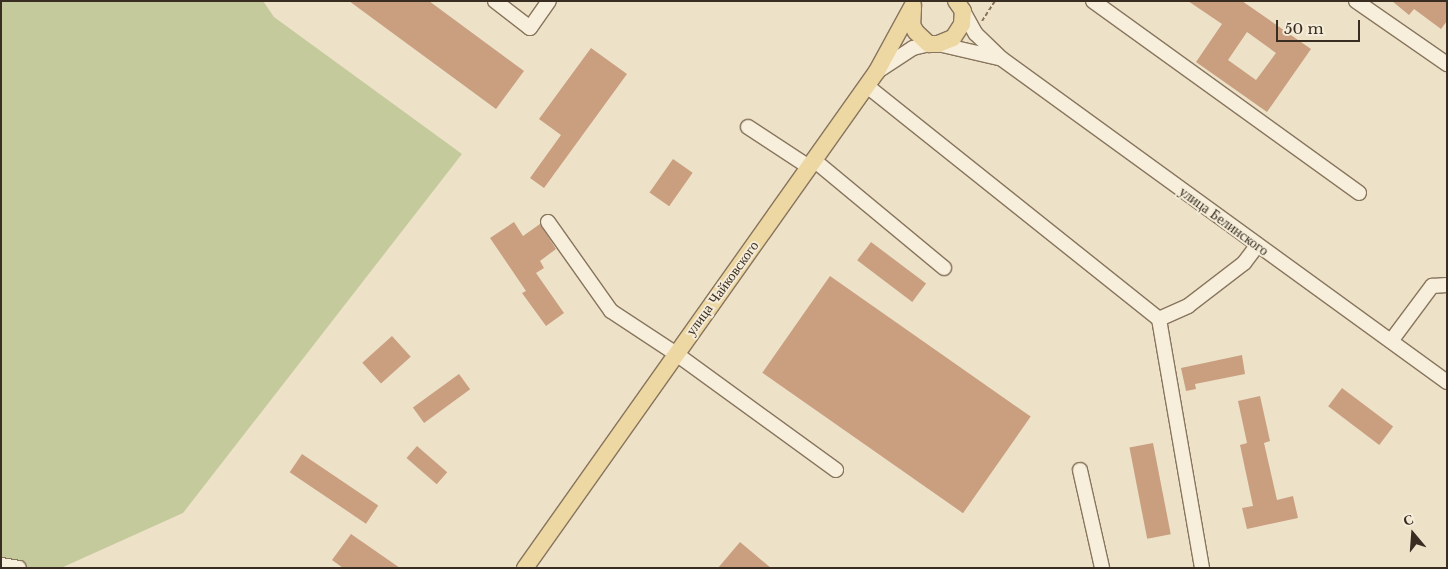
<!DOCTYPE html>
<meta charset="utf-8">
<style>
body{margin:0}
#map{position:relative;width:1448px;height:569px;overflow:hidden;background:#ede2c8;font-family:"Libre Baskerville",serif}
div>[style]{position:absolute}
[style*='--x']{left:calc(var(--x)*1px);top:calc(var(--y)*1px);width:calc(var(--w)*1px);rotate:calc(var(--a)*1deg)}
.green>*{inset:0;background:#c5ca9c}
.building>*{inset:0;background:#c99f80;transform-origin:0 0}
.path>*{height:2px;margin-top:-1px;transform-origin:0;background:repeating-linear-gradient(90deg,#88755e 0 4px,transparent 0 6.5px)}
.roads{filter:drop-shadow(1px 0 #88755e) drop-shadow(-1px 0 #88755e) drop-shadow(0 1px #88755e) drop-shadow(0 -1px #88755e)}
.minor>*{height:14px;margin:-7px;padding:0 7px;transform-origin:7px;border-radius:7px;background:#f7efdb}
.major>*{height:16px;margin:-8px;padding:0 8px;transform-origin:8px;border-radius:8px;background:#edd7a3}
span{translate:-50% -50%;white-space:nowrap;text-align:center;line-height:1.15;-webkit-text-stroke:4px #f4ecd8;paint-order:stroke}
.street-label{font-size:14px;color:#392d21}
.frame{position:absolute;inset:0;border:2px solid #392d21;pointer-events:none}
.north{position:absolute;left:1388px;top:509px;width:50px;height:50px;-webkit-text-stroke:4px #f4ecd8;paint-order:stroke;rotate:342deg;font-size:14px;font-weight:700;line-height:20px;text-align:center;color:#392d21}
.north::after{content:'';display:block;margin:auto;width:18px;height:22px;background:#392d21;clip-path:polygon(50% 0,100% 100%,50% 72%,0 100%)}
.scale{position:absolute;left:1276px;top:20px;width:84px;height:22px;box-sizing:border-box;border:2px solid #392d21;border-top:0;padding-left:6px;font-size:15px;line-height:18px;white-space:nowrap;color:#392d21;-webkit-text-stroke:4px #f4ecd8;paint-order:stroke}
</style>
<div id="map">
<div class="green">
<div style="clip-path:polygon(1px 1px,263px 1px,274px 17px,462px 154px,183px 513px,61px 568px,1px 568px)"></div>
</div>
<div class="building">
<div style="clip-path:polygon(349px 1px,429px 1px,524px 71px,496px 109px)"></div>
<div style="clip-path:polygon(evenodd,1188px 1px,1242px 1px,1311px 49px,1267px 112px,1196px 62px,1222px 24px,1188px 1px,1247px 32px,1276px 53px,1256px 80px,1228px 60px,1247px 32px)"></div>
<div style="clip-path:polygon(1392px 1px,1447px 1px,1447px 21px,1441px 29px,1414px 9px,1409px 15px)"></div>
<div style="clip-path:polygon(591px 48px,627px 74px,544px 188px,530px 178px,561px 135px,539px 119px)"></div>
<div style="left:673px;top:159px;width:24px;height:41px;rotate:35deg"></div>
<div style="clip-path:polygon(514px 222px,523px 236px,540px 224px,556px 249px,540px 261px,544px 268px,536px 273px,564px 313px,546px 326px,522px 293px,526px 291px,490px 238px)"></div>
<div style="left:871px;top:242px;width:69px;height:23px;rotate:37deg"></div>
<div style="left:830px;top:276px;width:245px;height:118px;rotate:35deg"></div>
<div style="left:392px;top:336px;width:28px;height:40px;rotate:48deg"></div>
<div style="clip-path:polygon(1242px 355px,1245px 374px,1195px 384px,1196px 389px,1186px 391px,1181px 368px)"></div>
<div style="left:459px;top:374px;width:19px;height:57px;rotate:54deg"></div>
<div style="left:1342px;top:388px;width:64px;height:23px;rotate:37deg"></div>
<div style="clip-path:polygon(1260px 396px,1270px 441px,1264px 443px,1277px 500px,1293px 496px,1298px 518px,1247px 529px,1242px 508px,1253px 506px,1240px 445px,1247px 443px,1238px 401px)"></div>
<div style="left:1153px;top:443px;width:93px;height:24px;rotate:79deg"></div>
<div style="left:417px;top:446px;width:40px;height:16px;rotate:41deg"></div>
<div style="left:302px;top:454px;width:92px;height:22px;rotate:34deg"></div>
<div style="clip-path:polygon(351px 534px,400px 568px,343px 568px,332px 560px)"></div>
<div style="clip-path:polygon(740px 542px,771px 568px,718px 568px)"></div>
</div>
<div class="path">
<div style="--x:982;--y:21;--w:24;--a:-57"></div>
</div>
<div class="roads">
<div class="minor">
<div style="--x:495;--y:1;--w:44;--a:37.6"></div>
<div style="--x:530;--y:28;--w:33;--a:-55"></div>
<div style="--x:1093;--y:1;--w:328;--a:35.8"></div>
<div style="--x:1356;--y:1;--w:111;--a:34.7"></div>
<div style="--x:963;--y:11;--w:26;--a:61"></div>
<div style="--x:976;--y:34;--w:36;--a:44"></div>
<div style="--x:1002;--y:59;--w:550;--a:35.97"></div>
<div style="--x:938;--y:44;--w:63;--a:12.9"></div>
<div style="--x:878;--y:71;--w:42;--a:-33.3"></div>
<div style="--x:913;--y:48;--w:16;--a:-14"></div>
<div style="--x:867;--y:86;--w:374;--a:38.6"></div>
<div style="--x:1159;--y:319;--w:32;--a:-24"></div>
<div style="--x:1188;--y:306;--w:71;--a:-37.5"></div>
<div style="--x:1244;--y:263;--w:21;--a:-53"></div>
<div style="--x:748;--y:127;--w:73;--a:33.3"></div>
<div style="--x:814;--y:160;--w:169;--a:39.7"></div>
<div style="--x:548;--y:222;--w:109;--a:54.7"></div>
<div style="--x:611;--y:311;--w:77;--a:33.3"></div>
<div style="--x:675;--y:353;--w:199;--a:36"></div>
<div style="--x:1159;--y:319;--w:253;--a:80.2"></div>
<div style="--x:1391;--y:341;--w:69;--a:-53.3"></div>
<div style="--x:1432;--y:286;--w:15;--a:-4"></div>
<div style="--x:1080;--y:470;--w:100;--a:77.3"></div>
<div style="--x:1;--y:565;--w:18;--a:9"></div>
</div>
<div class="major">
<div style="--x:913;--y:8;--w:17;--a:93"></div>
<div style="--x:912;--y:25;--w:8;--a:60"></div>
<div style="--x:916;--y:32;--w:18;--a:43"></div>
<div style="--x:929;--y:44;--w:9;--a:0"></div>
<div style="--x:938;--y:44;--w:16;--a:-22"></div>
<div style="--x:953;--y:38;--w:17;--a:-57"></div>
<div style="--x:962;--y:24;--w:13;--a:-86"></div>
<div style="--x:963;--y:11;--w:12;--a:-125"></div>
<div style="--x:525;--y:568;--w:609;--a:-54.69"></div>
<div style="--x:877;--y:71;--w:75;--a:-61.4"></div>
</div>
</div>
<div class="street-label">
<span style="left:1224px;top:221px;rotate:36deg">улица Белинского</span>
<span style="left:722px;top:288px;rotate:-54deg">улица Чайковского</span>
</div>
<div class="frame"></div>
<div class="north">С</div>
<div class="scale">50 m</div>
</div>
